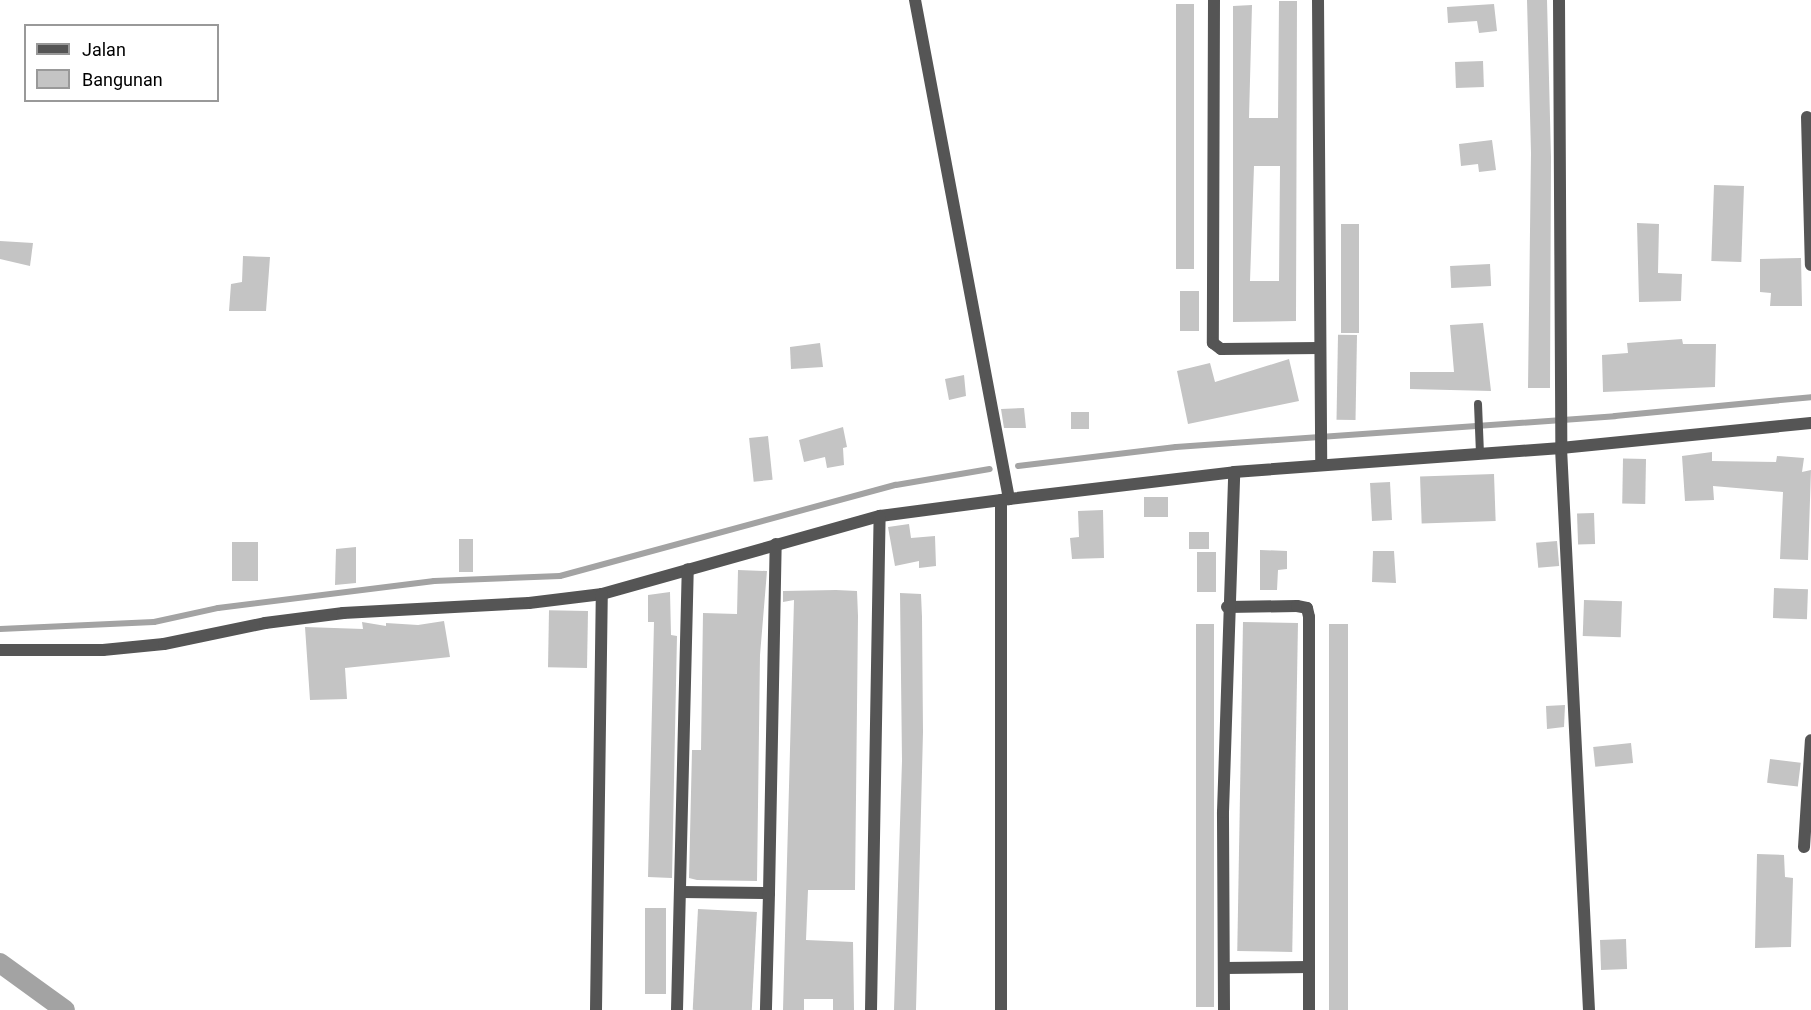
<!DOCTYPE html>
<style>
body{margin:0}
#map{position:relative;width:1811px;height:1010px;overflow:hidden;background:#fff;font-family:Roboto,sans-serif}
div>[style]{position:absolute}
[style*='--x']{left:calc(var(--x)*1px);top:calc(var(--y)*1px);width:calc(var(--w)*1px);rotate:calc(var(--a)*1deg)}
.stream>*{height:6px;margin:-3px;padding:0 3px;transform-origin:3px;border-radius:3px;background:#a3a3a3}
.canal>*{height:20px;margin:-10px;padding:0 10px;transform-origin:10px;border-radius:10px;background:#a3a3a3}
.building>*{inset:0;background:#c4c4c4;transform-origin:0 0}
.lane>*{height:8px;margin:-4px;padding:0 4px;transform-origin:4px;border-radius:4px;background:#555}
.street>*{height:12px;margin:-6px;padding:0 6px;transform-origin:6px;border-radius:6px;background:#555}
span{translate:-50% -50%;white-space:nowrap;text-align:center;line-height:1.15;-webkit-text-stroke:4.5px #fff;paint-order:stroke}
.legend{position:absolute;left:24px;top:24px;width:195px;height:78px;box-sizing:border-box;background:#fff;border:2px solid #999;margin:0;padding:8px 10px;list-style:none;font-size:18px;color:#000}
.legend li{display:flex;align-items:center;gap:12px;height:30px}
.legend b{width:30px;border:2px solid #999}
</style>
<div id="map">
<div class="stream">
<div style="--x:1018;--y:466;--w:159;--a:-6.9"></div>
<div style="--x:1176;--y:447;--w:440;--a:-4"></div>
<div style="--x:1615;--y:416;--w:197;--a:-5.5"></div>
<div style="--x:0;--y:629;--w:154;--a:-2.6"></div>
<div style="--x:154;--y:622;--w:66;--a:-12.3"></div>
<div style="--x:218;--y:608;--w:218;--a:-7.1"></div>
<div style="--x:434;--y:581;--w:126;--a:-2.3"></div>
<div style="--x:560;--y:576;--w:348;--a:-15.2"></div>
<div style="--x:896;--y:485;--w:95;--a:-9.7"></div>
</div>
<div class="canal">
<div style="--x:0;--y:963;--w:80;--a:35.9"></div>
</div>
<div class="building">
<div style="clip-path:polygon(1527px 0,1547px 0,1551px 157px,1550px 388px,1528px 388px,1531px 153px)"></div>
<div style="clip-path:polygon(evenodd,1279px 1px,1297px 1px,1296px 321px,1233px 322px,1233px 6px,1252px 5px,1249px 118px,1278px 118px,1279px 1px,1254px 166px,1280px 166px,1279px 281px,1250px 281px,1254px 166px)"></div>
<div style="left:1194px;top:4px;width:265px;height:18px;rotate:90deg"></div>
<div style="clip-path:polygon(1494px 4px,1497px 31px,1479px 33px,1477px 21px,1448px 23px,1447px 7px)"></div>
<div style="left:1483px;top:61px;width:26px;height:28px;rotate:88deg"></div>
<div style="clip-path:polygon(1492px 140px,1496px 170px,1479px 172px,1478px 164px,1461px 166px,1459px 144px)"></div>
<div style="left:1714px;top:185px;width:30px;height:76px;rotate:2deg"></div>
<div style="clip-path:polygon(1637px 223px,1659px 224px,1658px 273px,1682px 274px,1681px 301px,1639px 302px)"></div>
<div style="left:1341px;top:224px;width:18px;height:109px"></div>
<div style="clip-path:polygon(0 241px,33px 243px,30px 266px,0 259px)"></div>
<div style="clip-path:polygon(243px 256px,270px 257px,266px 311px,229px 311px,231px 284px,242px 282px)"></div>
<div style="clip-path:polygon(1801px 258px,1802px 306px,1770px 306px,1771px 293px,1760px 292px,1760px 259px)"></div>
<div style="left:1490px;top:264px;width:22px;height:40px;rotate:87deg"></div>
<div style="left:1180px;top:291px;width:19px;height:40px"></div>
<div style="clip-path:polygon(1483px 323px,1491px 391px,1410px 389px,1410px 372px,1454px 372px,1450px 325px)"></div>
<div style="left:1357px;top:335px;width:85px;height:19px;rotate:91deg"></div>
<div style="clip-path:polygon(1682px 339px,1683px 344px,1716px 344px,1715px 387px,1603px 392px,1602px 355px,1628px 353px,1627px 343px)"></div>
<div style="clip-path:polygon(820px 343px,823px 367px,791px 369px,790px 347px)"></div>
<div style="clip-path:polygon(1289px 359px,1299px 401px,1188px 424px,1177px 371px,1210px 363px,1215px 382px)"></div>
<div style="clip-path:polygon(964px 375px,966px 396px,949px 400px,945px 379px)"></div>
<div style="clip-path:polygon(1024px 408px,1026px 428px,1004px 428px,1001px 409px)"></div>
<div style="left:1071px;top:412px;width:18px;height:17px"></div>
<div style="clip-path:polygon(843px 427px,847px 447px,843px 448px,844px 465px,827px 468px,825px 457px,804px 462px,799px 440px)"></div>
<div style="left:768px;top:436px;width:44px;height:19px;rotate:84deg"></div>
<div style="clip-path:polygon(1712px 452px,1712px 461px,1776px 462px,1777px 456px,1804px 458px,1802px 472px,1811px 470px,1808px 560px,1780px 559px,1783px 492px,1713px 486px,1714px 500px,1685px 501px,1682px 456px)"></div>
<div style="left:1646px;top:459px;width:45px;height:23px;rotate:91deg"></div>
<div style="left:1494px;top:474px;width:47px;height:74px;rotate:88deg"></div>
<div style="left:1390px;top:482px;width:38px;height:20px;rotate:87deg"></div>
<div style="left:1168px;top:497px;width:20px;height:24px;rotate:90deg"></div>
<div style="clip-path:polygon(1103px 510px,1104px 558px,1072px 559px,1070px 538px,1079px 537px,1078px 511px)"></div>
<div style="left:1594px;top:513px;width:31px;height:17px;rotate:88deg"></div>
<div style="clip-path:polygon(909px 524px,911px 538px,935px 536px,936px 566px,919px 568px,919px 561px,895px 566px,888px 527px)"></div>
<div style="left:1189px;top:532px;width:20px;height:17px"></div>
<div style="left:459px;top:539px;width:14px;height:33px"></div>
<div style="left:1557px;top:541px;width:25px;height:21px;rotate:85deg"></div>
<div style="left:232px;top:542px;width:26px;height:39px"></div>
<div style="clip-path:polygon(356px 547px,356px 583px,335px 585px,336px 549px)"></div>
<div style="clip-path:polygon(1260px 550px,1287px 551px,1287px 569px,1278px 570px,1277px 590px,1260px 590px)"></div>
<div style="clip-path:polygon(1373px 551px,1394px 551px,1396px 583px,1372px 582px)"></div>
<div style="left:1197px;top:552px;width:19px;height:40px"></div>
<div style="clip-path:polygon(738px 570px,767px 571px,760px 655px,757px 881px,697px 880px,689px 878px,692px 750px,701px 750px,703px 613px,737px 614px)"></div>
<div style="left:1774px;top:588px;width:34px;height:30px;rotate:2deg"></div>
<div style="clip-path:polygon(836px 590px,857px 591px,858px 616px,855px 890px,808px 890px,806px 940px,853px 942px,854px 1010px,833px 1010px,833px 999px,804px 999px,804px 1010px,783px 1010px,794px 600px,783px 602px,783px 591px)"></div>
<div style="clip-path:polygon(670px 592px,671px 635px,677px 636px,672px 878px,648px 877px,654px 622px,648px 622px,648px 595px)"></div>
<div style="clip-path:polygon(900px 593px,921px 594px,922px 617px,923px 732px,916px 1010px,894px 1010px,902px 761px)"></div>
<div style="left:1584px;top:600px;width:38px;height:36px;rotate:2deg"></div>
<div style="left:588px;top:611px;width:57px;height:39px;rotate:91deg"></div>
<div style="clip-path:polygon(444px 621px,450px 657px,345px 668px,347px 699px,310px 700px,305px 627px,363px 629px,362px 622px,386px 626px,386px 623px,418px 625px)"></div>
<div style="left:1243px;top:622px;width:55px;height:329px;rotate:1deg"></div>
<div style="left:1196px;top:624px;width:18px;height:383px"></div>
<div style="left:1329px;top:624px;width:19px;height:386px"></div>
<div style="clip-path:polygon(1565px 705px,1564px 727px,1547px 729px,1546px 706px)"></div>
<div style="left:1631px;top:743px;width:20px;height:38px;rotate:84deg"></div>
<div style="left:1770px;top:759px;width:31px;height:24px;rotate:7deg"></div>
<div style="clip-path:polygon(1757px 854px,1784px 855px,1785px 877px,1793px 878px,1791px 947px,1755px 948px)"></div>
<div style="left:645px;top:908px;width:21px;height:86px"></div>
<div style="left:698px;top:909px;width:59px;height:101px;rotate:3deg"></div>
<div style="left:1626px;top:939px;width:30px;height:26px;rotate:88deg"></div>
</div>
<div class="lane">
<div style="--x:1478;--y:404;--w:49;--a:87.7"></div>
</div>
<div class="street">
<div style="--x:915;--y:0;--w:508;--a:79.33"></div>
<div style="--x:1214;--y:0;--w:343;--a:90.2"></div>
<div style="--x:1213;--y:343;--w:10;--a:37"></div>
<div style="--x:1221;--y:349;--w:99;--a:-0.6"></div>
<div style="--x:1318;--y:0;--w:464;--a:89.6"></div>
<div style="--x:1559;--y:0;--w:448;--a:89.7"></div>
<div style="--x:1561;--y:448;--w:563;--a:87.15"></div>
<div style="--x:1807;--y:117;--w:148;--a:88.5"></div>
<div style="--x:1227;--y:607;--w:70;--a:-0.8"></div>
<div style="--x:1297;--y:606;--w:10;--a:11"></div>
<div style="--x:1307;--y:608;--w:9;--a:77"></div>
<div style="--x:1309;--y:617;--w:393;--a:90"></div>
<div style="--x:0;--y:650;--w:103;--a:0"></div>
<div style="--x:103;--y:650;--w:61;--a:-5.6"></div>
<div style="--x:164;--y:644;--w:103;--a:-11.7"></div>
<div style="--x:265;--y:623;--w:79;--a:-7.3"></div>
<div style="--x:343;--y:613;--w:186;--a:-3.1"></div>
<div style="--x:529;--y:603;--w:74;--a:-7"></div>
<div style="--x:602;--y:594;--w:289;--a:-15.7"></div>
<div style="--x:880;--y:516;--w:130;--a:-7.5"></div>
<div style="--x:1009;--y:499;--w:227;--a:-6.8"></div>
<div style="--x:1234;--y:472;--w:328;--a:-4.2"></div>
<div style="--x:1561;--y:448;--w:251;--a:-5.7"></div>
<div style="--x:1804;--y:847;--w:107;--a:-86.3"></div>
<div style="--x:681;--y:892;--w:88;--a:0.7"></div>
<div style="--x:769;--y:893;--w:117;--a:91.5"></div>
<div style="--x:769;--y:893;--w:349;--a:-88.9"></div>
<div style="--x:1224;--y:968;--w:85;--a:-0.7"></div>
<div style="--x:596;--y:1010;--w:416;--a:-89.2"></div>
<div style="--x:677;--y:1010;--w:441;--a:-88.6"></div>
<div style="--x:871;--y:1010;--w:494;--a:-89"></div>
<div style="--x:1001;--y:1010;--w:510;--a:-90"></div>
<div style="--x:1224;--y:1010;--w:198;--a:-90.3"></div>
<div style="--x:1223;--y:812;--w:340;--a:-88.1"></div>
</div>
<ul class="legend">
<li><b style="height:8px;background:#555"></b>Jalan</li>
<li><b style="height:16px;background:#c4c4c4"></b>Bangunan</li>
</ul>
</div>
